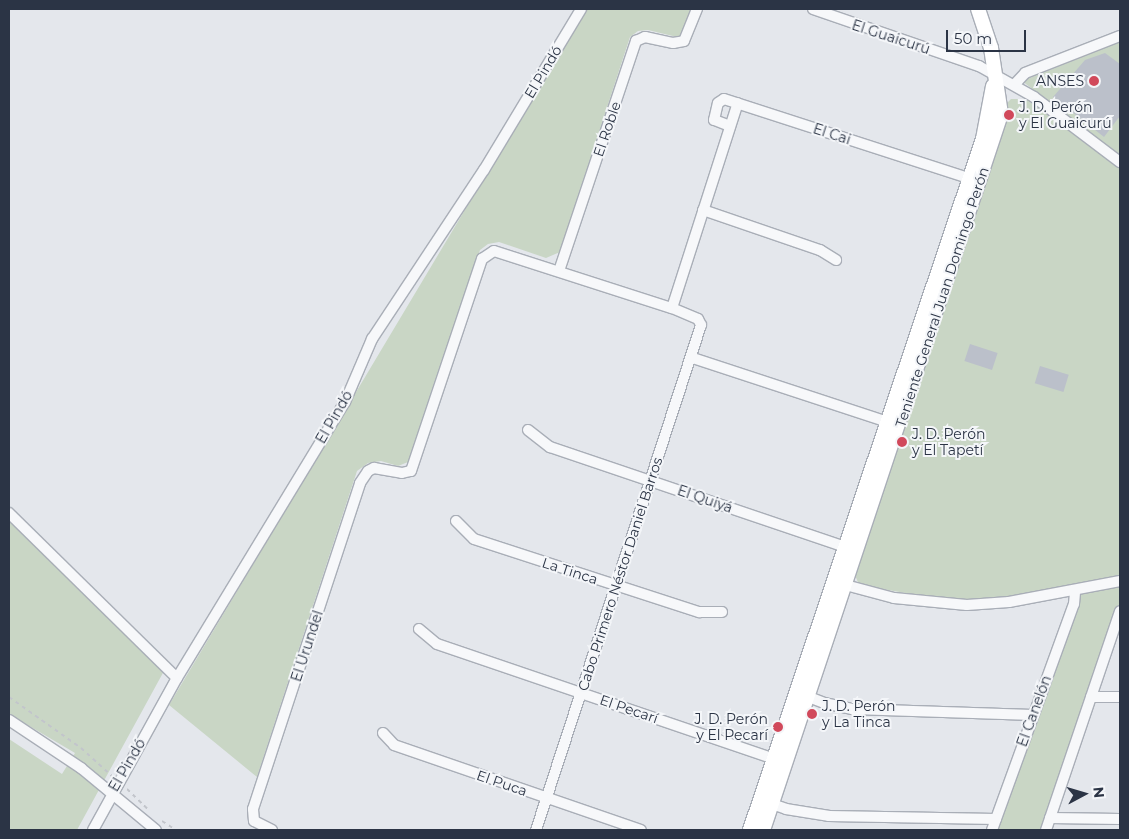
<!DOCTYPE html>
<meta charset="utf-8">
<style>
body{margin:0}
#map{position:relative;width:1129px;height:839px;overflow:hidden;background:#e4e7ec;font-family:Montserrat,sans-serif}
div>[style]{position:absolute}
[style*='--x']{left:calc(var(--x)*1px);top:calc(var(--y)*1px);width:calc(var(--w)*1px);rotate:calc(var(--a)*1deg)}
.green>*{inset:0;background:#c9d6c5}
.building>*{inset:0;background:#bbc0ca;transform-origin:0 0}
.path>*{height:2px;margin-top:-1px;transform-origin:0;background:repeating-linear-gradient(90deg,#c2c5cb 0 4px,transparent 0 8px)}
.roads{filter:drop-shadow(1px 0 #a9aeb7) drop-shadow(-1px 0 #a9aeb7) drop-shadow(0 1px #a9aeb7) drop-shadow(0 -1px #a9aeb7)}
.minor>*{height:10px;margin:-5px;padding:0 5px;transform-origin:5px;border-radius:5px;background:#f7f8fa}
.secondary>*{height:14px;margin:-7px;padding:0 7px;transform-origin:7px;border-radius:7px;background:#fff}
.dots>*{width:14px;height:14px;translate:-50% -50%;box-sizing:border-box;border:2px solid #f4f6f9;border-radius:50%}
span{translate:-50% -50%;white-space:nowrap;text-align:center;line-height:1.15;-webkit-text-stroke:4px #f4f6f9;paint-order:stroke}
.street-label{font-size:14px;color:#2b3445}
.poi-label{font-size:14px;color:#2b3445}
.right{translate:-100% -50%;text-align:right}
.left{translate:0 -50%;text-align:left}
.frame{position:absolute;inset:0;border:10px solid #2b3445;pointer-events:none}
.north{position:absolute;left:1059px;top:769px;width:50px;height:50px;-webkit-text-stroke:4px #f4f6f9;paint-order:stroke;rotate:84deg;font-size:14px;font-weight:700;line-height:20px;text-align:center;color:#2b3445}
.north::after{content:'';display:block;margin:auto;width:18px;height:22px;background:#2b3445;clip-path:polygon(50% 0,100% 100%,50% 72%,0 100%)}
.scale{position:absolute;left:946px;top:30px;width:80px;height:22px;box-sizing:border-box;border:2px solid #2b3445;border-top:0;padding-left:6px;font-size:15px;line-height:18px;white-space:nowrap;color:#2b3445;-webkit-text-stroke:4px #f4f6f9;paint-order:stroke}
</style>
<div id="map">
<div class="green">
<div style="clip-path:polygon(585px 9px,693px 9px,683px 34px,677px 37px,648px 30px,638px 31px,630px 37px,560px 252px,546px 258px,499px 242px,488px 244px,480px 250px,408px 462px,398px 466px,381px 461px,368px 463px,357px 471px,257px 777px,169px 705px)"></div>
<div style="clip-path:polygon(1120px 42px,1120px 156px,1022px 81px)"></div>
<div style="clip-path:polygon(1011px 99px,1026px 99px,1120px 169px,1120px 578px,1005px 599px,940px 599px,859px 585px,855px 575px,998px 142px,1006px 104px)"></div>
<div style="clip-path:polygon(9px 521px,164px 671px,77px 830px,9px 830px,9px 739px,62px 774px,75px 753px,9px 714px)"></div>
<div style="clip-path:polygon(1120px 581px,1120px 611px,1046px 830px,992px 830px,1075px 592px)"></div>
</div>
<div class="building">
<div style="clip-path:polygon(1105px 53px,1120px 64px,1120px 116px,1104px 137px,1053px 97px,1085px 60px)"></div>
<div style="left:970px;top:344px;width:29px;height:18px;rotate:18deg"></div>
<div style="left:1040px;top:366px;width:30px;height:18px;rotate:17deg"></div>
</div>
<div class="path">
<div style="--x:9;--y:697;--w:88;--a:35.3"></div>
<div style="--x:81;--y:748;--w:42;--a:42.1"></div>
<div style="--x:127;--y:789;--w:28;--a:44"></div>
<div style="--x:162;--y:821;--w:17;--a:33"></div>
</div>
<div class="roads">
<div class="minor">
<div style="--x:813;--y:9;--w:176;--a:19"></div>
<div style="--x:979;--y:66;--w:63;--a:29.4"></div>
<div style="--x:1034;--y:97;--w:108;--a:37.1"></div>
<div style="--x:1014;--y:85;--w:16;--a:-47"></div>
<div style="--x:1025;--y:73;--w:102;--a:-21.3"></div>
<div style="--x:730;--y:126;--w:17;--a:-159"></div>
<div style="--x:714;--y:120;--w:17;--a:-77"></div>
<div style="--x:718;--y:103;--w:7;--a:-34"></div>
<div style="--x:724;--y:99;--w:264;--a:17.9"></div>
<div style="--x:703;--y:210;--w:124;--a:18.9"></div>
<div style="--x:820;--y:250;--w:19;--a:32"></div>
<div style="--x:559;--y:271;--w:243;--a:-71.5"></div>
<div style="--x:636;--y:41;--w:10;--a:-24"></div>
<div style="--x:645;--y:37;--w:29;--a:12"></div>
<div style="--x:673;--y:43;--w:11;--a:-10"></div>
<div style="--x:684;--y:41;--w:35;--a:-68"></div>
<div style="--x:672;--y:308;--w:215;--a:-72.2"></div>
<div style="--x:693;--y:358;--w:212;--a:18.2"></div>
<div style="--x:528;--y:430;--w:28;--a:38"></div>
<div style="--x:550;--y:447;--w:318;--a:18.7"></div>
<div style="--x:9;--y:513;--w:235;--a:44.5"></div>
<div style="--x:456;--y:521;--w:25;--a:45"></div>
<div style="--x:474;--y:539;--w:237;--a:18"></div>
<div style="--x:699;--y:612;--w:23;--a:0"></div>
<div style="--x:838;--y:583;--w:58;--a:15"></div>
<div style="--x:894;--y:598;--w:73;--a:5.5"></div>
<div style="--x:967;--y:605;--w:42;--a:-4.1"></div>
<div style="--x:1009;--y:602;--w:113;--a:-10.7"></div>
<div style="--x:419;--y:629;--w:23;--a:40"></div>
<div style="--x:437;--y:644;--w:362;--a:18.8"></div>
<div style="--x:801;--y:694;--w:25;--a:21"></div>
<div style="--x:824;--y:703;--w:30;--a:12"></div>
<div style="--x:853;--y:709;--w:180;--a:1.9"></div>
<div style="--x:1091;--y:697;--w:29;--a:0"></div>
<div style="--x:9;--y:720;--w:87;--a:33.7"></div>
<div style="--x:81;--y:768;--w:97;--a:39.6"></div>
<div style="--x:383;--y:733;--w:16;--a:47"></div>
<div style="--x:394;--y:745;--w:261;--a:19"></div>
<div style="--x:766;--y:802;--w:21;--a:19"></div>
<div style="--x:786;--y:809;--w:44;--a:9.2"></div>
<div style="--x:829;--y:816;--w:167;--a:1"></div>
<div style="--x:1050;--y:818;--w:70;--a:0.8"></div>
<div style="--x:93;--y:830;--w:174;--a:-61.1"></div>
<div style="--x:177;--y:678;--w:323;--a:-58.7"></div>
<div style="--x:345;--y:402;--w:69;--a:-66.8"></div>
<div style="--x:372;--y:339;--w:203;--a:-56.5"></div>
<div style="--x:484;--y:170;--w:188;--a:-58.9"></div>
<div style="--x:272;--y:830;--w:20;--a:-153"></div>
<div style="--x:254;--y:821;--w:12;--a:-95"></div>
<div style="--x:253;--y:809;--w:343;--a:-71.8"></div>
<div style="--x:360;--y:483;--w:14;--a:-56"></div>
<div style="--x:368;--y:471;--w:7;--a:-27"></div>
<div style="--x:374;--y:468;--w:28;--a:10"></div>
<div style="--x:402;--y:473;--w:9;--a:-13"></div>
<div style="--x:411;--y:471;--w:224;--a:-71.5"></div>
<div style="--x:482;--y:259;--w:14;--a:-34"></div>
<div style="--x:494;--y:251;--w:187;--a:17.8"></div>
<div style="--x:672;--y:308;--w:28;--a:23"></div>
<div style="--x:698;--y:319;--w:7;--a:63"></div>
<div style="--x:701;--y:325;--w:531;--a:108.09"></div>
<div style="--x:992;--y:830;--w:240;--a:-70.1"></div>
<div style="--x:1074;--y:604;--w:12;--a:-85"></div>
<div style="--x:1046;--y:830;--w:231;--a:-71.3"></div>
</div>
<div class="secondary">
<div style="--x:750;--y:830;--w:729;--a:-71.37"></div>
<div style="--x:983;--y:139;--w:54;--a:-79.3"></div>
<div style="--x:763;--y:830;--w:755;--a:-71.61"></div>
<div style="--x:1001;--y:114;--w:67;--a:-98.6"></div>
<div style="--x:991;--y:48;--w:41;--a:-108.4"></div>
</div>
</div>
<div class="dots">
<div style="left:1094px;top:81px;background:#d1495b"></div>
<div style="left:1009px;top:115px;background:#d1495b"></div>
<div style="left:902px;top:442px;background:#d1495b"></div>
<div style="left:812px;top:714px;background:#d1495b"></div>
<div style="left:778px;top:727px;background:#d1495b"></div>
</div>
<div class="street-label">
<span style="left:891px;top:37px;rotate:18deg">El Guaicurú</span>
<span style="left:543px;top:72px;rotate:-59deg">El Pindó</span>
<span style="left:607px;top:129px;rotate:-71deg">El Roble</span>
<span style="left:832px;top:134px;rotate:18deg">El Cai</span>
<span style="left:942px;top:297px;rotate:-72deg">Teniente General Juan Domingo Perón</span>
<span style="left:334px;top:417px;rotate:-60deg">El Pindó</span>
<span style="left:705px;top:499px;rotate:19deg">El Quiyá</span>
<span style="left:570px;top:571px;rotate:18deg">La Tinca</span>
<span style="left:620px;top:574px;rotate:-72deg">Cabo Primero Néstor Daniel Barros</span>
<span style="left:307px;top:646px;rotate:-72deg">El Urundel</span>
<span style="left:629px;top:709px;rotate:19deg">El Pecarí</span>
<span style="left:1034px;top:711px;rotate:-70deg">El Canelón</span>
<span style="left:127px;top:765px;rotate:-60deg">El Pindó</span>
<span style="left:502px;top:783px;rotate:19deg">El Puca</span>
</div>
<div class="poi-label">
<span class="right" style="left:1084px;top:81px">ANSES</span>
<span class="left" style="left:1019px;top:115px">J. D. Perón<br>y El Guaicurú</span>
<span class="left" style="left:912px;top:442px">J. D. Perón<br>y El Tapetí</span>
<span class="left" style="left:822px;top:714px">J. D. Perón<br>y La Tinca</span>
<span class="right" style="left:768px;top:727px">J. D. Perón<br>y El Pecarí</span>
</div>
<div class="frame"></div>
<div class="north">N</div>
<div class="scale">50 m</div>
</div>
